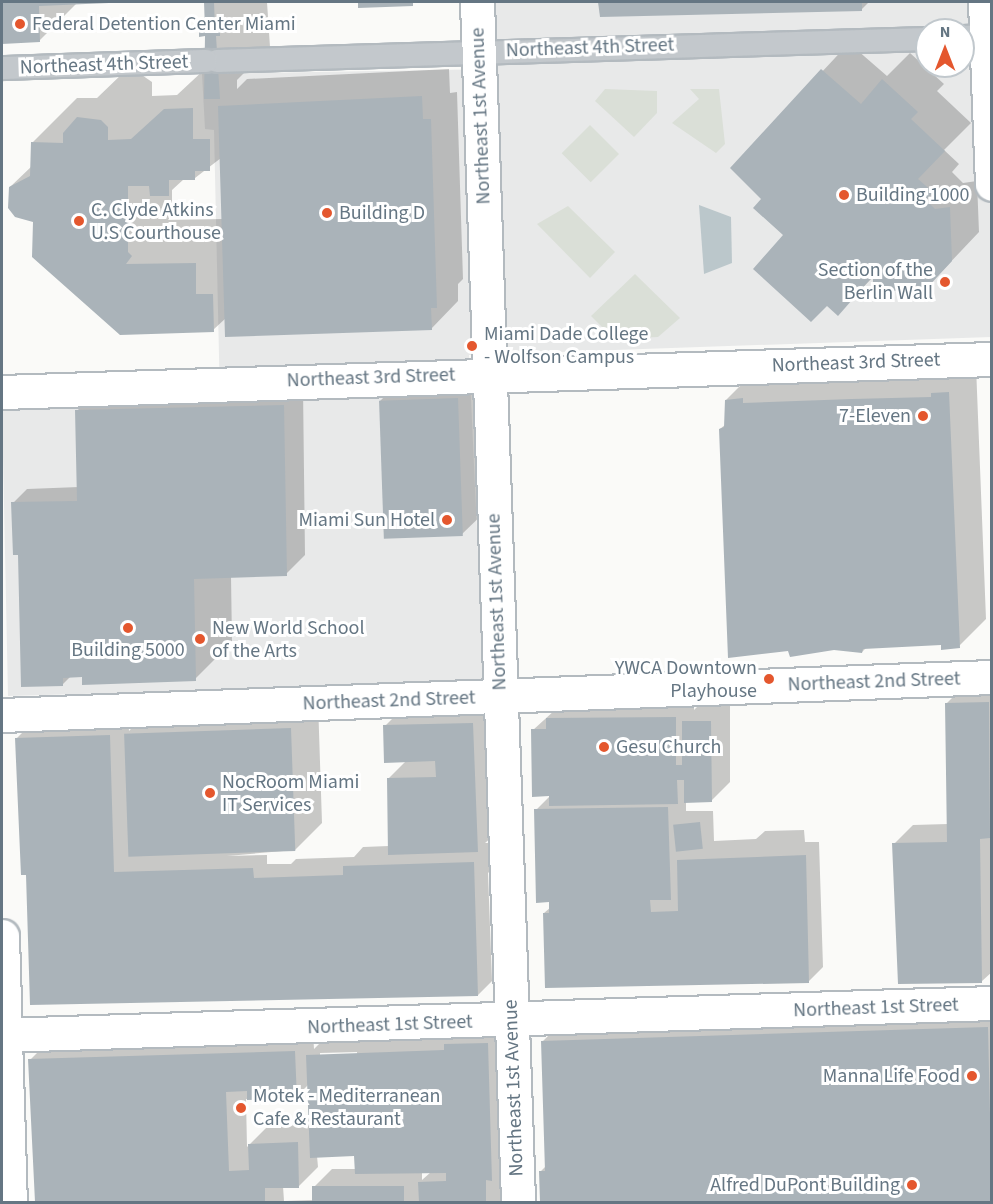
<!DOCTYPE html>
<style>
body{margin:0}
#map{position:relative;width:993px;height:1204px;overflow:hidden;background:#fafaf8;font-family:"Source Sans 3",sans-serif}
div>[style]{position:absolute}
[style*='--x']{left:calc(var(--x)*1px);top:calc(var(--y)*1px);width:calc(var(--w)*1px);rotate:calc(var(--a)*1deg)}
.built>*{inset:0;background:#e8e9e9}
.green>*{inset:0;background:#dadfd7;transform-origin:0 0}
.water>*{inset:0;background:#bbc7cb}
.shadow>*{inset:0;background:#0003}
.building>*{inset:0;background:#aab3b9;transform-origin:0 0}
.roads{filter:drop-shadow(2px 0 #b3babf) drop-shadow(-2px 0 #b3babf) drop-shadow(0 2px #b3babf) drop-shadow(0 -2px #b3babf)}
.street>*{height:22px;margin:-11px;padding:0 11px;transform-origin:11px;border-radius:11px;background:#c3c8cc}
.secondary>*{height:33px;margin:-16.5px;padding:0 16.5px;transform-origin:16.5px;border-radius:16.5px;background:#fff}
.dots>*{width:16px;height:16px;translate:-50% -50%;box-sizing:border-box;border:3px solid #fff;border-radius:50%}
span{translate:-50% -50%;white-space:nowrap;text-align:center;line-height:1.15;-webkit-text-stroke:6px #fff;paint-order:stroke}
.poi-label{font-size:20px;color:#657683}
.left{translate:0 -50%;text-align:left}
.right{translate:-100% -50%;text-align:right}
.street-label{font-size:20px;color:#657683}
.frame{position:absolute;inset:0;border:3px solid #657683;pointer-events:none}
.north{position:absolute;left:915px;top:18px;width:60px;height:60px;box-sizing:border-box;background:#fff;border:2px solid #c1c8cd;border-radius:50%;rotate:0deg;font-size:16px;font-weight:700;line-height:24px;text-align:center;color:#657683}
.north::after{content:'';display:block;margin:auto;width:21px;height:27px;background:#e4572e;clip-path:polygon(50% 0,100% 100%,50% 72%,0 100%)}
</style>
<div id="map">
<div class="built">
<div style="clip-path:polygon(evenodd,494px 2px,991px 2px,991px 337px,469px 355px,484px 683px,8px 696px,2px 408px,220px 401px,214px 130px,205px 129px,202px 74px,497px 69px,494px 2px,927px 30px,963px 30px,963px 66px,927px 66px,927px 30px)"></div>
</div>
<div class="green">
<div style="clip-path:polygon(605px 89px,657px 91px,657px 113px,634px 137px,595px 101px)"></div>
<div style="clip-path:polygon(690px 89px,719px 89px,725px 144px,716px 153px,672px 123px,699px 99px)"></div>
<div style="left:590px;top:125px;width:41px;height:40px;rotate:45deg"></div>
<div style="clip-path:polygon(568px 206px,615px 252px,590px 278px,537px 224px)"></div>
<div style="clip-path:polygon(635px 274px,680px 318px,658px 337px,614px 339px,591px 316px)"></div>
</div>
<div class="water">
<div style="clip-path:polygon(699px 205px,731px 217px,732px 263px,704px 274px)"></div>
</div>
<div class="shadow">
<div style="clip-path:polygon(2px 2px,118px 2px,77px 3px,39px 41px,2px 42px)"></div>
<div style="clip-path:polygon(evenodd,206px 2px,267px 2px,270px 47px,237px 80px,237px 89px,247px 79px,449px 69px,450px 93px,457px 92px,463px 279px,458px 284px,458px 301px,431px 329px,226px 318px,213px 330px,35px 221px,10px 187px,32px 166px,32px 143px,77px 98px,97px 98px,124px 72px,136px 71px,152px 82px,152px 96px,177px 95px,206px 68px,207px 35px,200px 31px,206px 24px,206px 2px,221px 158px,223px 219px,168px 220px,176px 210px,172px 207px,172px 190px,184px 179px,195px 178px,221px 158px)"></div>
<div style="clip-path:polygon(359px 2px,416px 2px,359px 7px)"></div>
<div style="clip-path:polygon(599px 2px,869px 2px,861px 10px,601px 16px)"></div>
<div style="clip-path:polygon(849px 43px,887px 76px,910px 53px,944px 84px,937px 91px,971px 123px,944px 150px,959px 164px,952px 172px,963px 183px,977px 181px,979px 232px,926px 288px,874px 276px,838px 313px,763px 199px,732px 168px)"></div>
<div style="clip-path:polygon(976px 366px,986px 619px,959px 646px,942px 643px,866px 648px,862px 652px,720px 429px,726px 424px,726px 400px,753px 373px)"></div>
<div style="clip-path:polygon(485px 372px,489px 508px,461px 535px,380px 401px,408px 374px)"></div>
<div style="clip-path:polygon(303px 387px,305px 555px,286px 574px,231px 576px,232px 642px,195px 679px,71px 676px,62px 685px,20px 553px,13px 503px,27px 489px,79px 487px,77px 411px,91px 396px)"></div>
<div style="clip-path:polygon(992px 684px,992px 972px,982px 981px,894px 844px,913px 825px,948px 824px,946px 704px,965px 685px)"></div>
<div style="clip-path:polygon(694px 699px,694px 710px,702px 702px,730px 702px,730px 782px,711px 801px,686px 801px,686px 811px,713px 811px,714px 841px,756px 839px,765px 831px,804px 830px,805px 842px,819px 842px,823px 967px,808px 982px,544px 913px,551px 907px,536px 810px,551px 795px,533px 730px,566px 700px)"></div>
<div style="clip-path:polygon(318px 701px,322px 823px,295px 850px,227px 856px,267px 855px,267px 864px,291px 864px,296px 859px,354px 857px,363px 847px,389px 846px,388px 779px,406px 761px,385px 726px,404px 707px,491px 704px,492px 837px,485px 843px,492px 843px,493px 868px,488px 873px,492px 981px,478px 995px,27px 876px,16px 739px,35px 720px,128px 716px,129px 731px,152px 707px)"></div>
<div style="clip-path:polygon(992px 1009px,992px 1202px,541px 1202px,540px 1172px,547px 1165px,543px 1041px,557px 1027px)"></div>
<div style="clip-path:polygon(evenodd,502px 1030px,531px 1202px,37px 1202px,30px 1060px,49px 1041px,313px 1032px,314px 1049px,321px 1042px,502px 1030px,357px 1052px,357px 1055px,320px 1056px,320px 1053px,357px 1052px,502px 1030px,308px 1085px,310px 1124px,269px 1125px,247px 1147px,246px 1099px,296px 1097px,308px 1085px,502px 1030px,356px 1153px,356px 1169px,332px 1169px,313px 1188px,314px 1200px,284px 1201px,283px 1186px,299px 1186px,318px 1167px,317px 1156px,356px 1153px,502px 1030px,422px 1172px,431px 1172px,422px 1180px,422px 1172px)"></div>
</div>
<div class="building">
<div style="clip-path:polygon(2px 2px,109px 2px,109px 3px,39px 6px,40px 42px,2px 44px)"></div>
<div style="clip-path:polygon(204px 2px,214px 2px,215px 28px,220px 28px,220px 36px,216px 36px,220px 99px,204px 99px,205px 36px,199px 37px,199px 30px,205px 30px)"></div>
<div style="clip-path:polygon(358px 2px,413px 2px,413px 6px,358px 8px)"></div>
<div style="clip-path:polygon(598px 2px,862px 2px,862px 11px,600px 17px)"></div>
<div style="clip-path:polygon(821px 69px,861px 104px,882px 79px,918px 112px,911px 119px,945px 151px,918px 179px,933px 192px,926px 200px,935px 209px,950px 207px,952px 261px,926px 289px,873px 292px,873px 276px,838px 316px,827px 306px,811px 322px,753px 269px,783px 235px,753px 208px,761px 199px,730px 168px)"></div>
<div style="clip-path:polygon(422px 96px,423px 119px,431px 119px,437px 308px,431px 308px,432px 330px,225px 337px,218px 106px)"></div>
<div style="clip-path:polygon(193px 108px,193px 139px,210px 139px,210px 171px,195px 171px,195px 180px,169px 180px,169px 196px,150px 196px,149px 186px,128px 186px,128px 252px,132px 256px,126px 264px,196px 263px,196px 294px,213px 294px,214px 332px,120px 335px,32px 257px,33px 222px,15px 217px,8px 208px,9px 187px,30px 176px,31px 142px,63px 143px,63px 133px,77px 117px,101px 120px,108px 127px,108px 140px,131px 139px,164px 109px)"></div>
<div style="clip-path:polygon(949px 392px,960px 648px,941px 650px,941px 645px,863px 649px,862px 653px,834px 650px,790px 657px,788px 651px,728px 658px,719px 429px,724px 427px,725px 400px,743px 398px,743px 403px,852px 399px,931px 397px,931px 393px)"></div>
<div style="left:458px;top:398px;width:138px;height:79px;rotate:88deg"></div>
<div style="clip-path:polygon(284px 405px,287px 576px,194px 579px,196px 681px,82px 685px,82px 677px,63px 678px,63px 686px,21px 687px,18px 555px,13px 555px,11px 502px,77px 501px,75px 410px)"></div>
<div style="clip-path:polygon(989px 702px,990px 838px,980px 839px,982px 983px,898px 984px,892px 843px,947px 842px,945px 703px)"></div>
<div style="clip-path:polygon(676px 717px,676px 765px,682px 765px,682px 721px,711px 721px,712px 802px,684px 803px,684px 780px,677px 780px,678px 804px,549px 806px,549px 796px,532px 797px,531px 729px,546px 729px,546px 718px)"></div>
<div style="clip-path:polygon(473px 723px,478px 852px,388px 855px,387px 778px,436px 777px,435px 761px,384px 763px,383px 725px)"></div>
<div style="left:291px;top:728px;width:123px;height:167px;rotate:88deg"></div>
<div style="clip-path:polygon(110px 735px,114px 872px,253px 868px,254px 878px,343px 875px,343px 866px,474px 862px,478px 996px,30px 1005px,26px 875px,21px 875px,15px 738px)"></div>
<div style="clip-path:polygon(668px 807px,671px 900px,650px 900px,651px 912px,678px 911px,677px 860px,806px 855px,809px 983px,545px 988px,543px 913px,549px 913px,549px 902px,536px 903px,534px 809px)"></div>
<div style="left:700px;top:822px;width:27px;height:27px;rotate:84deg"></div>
<div style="clip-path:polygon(988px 1027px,992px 1202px,540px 1202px,539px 1171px,545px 1171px,541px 1041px)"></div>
<div style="clip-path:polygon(488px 1043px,492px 1181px,486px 1180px,486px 1202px,419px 1202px,418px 1182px,446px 1181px,446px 1173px,355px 1174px,354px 1156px,310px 1158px,306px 1055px,444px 1050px,444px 1044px)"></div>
<div style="clip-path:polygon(295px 1051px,297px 1099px,247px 1100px,247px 1091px,226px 1092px,229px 1171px,249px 1170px,248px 1144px,298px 1142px,299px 1188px,265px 1188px,265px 1202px,35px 1202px,28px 1059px)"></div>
<div style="left:404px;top:1186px;width:16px;height:92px;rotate:90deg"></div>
</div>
<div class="roads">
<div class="street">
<div style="--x:963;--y:37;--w:29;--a:-2"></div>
<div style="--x:217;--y:61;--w:710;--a:-1.77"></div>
<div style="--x:2;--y:68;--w:204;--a:-2"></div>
</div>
<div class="secondary">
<div style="--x:477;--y:2;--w:1201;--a:88.04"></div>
<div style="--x:985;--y:2;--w:182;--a:87.8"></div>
<div style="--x:2;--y:392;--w:991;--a:-1.91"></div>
<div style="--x:2;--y:715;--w:991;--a:-2.2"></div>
<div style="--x:2;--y:936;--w:266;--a:88.3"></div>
<div style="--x:2;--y:1035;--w:991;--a:-1.85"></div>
</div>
</div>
<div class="dots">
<div style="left:20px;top:24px;background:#e4572e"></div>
<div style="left:844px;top:195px;background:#e4572e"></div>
<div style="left:327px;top:213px;background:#e4572e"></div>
<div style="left:79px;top:221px;background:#e4572e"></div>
<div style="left:945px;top:282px;background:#e4572e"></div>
<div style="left:472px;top:346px;background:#e4572e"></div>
<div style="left:923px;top:416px;background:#e4572e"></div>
<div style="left:447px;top:520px;background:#e4572e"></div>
<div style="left:128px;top:628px;background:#e4572e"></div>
<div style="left:200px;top:639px;background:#e4572e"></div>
<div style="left:769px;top:679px;background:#e4572e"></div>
<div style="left:604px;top:747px;background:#e4572e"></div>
<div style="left:210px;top:793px;background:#e4572e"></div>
<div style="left:972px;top:1076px;background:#e4572e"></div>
<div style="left:241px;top:1108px;background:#e4572e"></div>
<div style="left:912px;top:1185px;background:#e4572e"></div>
</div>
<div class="poi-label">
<span class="left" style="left:32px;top:24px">Federal Detention Center Miami</span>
<span class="left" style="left:856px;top:195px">Building 1000</span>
<span class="left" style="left:91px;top:222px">C. Clyde Atkins<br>U.S Courthouse</span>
<span class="left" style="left:339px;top:213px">Building D</span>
<span class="right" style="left:933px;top:282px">Section of the<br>Berlin Wall</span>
<span class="left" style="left:484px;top:346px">Miami Dade College<br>- Wolfson Campus</span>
<span class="right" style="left:911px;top:416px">7-Eleven</span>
<span class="right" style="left:435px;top:520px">Miami Sun Hotel</span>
<span class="left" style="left:212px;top:640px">New World School<br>of the Arts</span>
<span style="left:128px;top:650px">Building 5000</span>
<span class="right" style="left:757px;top:680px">YWCA Downtown<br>Playhouse</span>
<span class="left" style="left:616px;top:747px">Gesu Church</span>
<span class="left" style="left:222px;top:794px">NocRoom Miami<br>IT Services</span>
<span class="right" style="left:960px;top:1076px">Manna Life Food</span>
<span class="left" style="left:253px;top:1108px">Motek - Mediterranean<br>Cafe &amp; Restaurant</span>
<span class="right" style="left:900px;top:1185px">Alfred DuPont Building</span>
</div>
<div class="street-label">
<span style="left:590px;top:48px;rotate:-2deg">Northeast 4th Street</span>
<span style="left:104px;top:65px;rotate:-2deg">Northeast 4th Street</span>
<span style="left:481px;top:116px;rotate:-92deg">Northeast 1st Avenue</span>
<span style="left:856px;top:363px;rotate:-2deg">Northeast 3rd Street</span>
<span style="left:371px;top:378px;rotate:-2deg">Northeast 3rd Street</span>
<span style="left:497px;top:602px;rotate:-92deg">Northeast 1st Avenue</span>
<span style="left:874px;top:682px;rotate:-2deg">Northeast 2nd Street</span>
<span style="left:389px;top:701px;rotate:-2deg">Northeast 2nd Street</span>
<span style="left:876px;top:1008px;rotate:-2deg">Northeast 1st Street</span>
<span style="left:390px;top:1025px;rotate:-2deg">Northeast 1st Street</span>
<span style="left:514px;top:1088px;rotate:-92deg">Northeast 1st Avenue</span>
</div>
<div class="frame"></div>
<div class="north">N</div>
</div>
